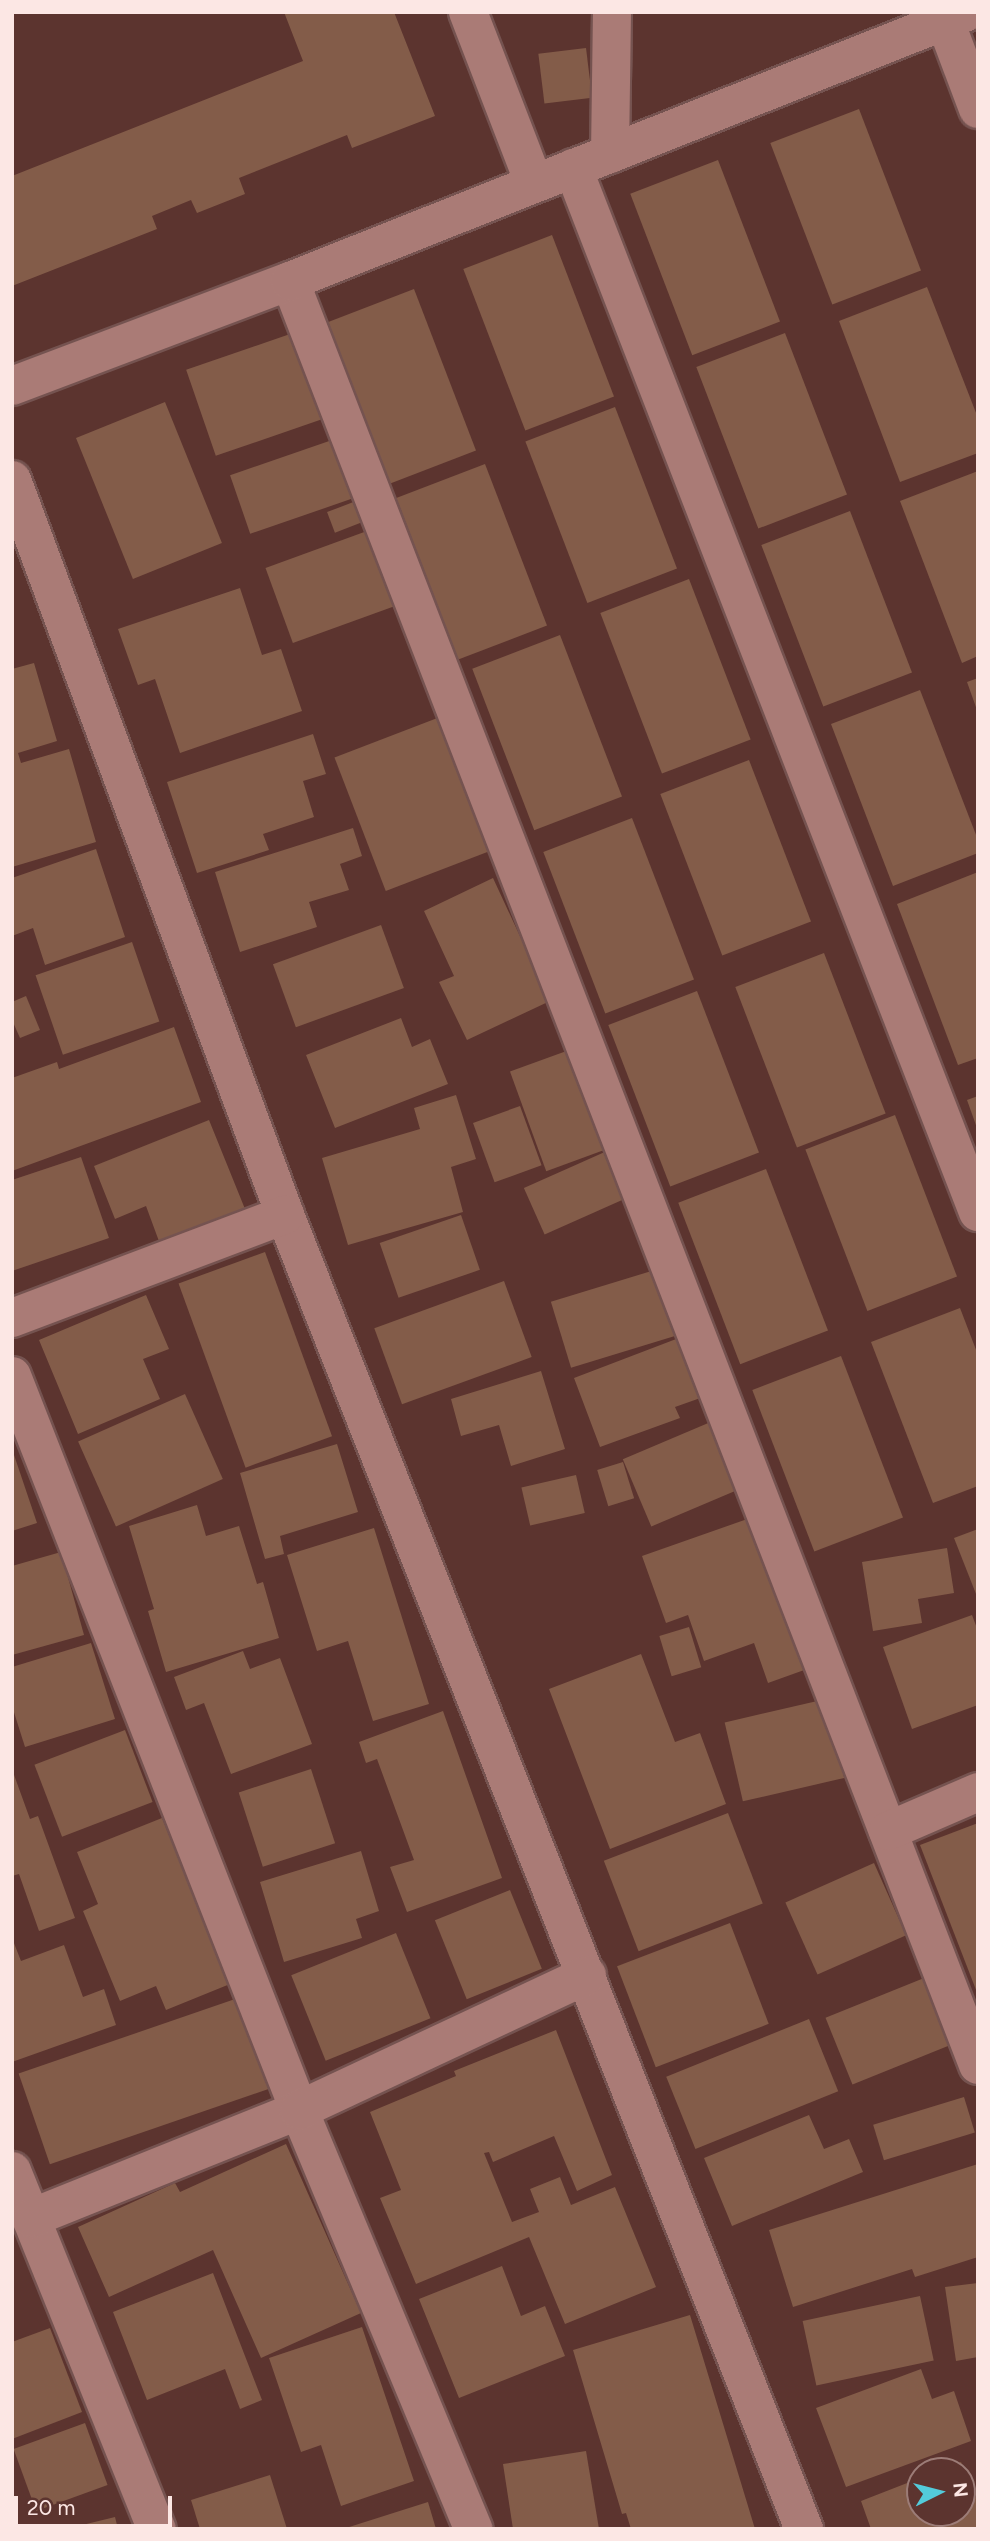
<!DOCTYPE html>
<style>
body{margin:0}
#map{position:relative;width:990px;height:2541px;overflow:hidden;background:#5c342f;font-family:Figtree,sans-serif}
div>[style]{position:absolute}
[style*='--x']{left:calc(var(--x)*1px);top:calc(var(--y)*1px);width:calc(var(--w)*1px);rotate:calc(var(--a)*1deg)}
.building>*{inset:0;background:#835c49;transform-origin:0 0}
.roads{filter:drop-shadow(2px 0 #755350) drop-shadow(-2px 0 #755350) drop-shadow(0 2px #755350) drop-shadow(0 -2px #755350)}
.street>*{height:38px;margin:-19px;padding:0 19px;transform-origin:19px;border-radius:19px;background:#aa7b76}
span{translate:-50% -50%;white-space:nowrap;text-align:center;line-height:1.15;-webkit-text-stroke:7px #5c342f;paint-order:stroke}
.frame{position:absolute;inset:0;border:14px solid #fce7e4;pointer-events:none}
.north{position:absolute;left:906px;top:2457px;width:70px;height:70px;box-sizing:border-box;background:#5c342f;border:2px solid #9c7c77;border-radius:50%;rotate:84deg;font-size:19px;font-weight:700;line-height:28px;text-align:center;color:#fce7e4}
.north::after{content:'';display:block;margin:auto;width:24px;height:32px;background:#53cbda;clip-path:polygon(50% 0,100% 100%,50% 72%,0 100%)}
.scale{position:absolute;left:14px;top:2496px;width:158px;height:32px;box-sizing:border-box;border:4px solid #fce7e4;border-top:0;padding-left:9px;font-size:21px;line-height:24px;white-space:nowrap;color:#fce7e4;-webkit-text-stroke:5px #5c342f;paint-order:stroke}
</style>
<div id="map">
<div class="building">
<div style="clip-path:polygon(284px 12px,394px 12px,435px 116px,352px 148px,347px 135px,239px 178px,245px 194px,197px 213px,191px 200px,152px 216px,157px 229px,12px 286px,12px 176px,303px 61px)"></div>
<div style="left:586px;top:48px;width:50px;height:48px;rotate:83deg"></div>
<div style="left:859px;top:109px;width:173px;height:95px;rotate:69deg"></div>
<div style="left:718px;top:160px;width:173px;height:94px;rotate:69deg"></div>
<div style="left:552px;top:235px;width:173px;height:95px;rotate:69deg"></div>
<div style="clip-path:polygon(927px 287px,978px 418px,978px 453px,900px 482px,839px 321px)"></div>
<div style="left:414px;top:289px;width:173px;height:96px;rotate:69deg"></div>
<div style="left:293px;top:333px;width:91px;height:113px;rotate:71deg"></div>
<div style="left:785px;top:333px;width:173px;height:95px;rotate:69deg"></div>
<div style="left:165px;top:402px;width:152px;height:96px;rotate:68deg"></div>
<div style="left:615px;top:407px;width:173px;height:96px;rotate:69deg"></div>
<div style="left:335px;top:439px;width:62px;height:111px;rotate:71deg"></div>
<div style="left:485px;top:464px;width:173px;height:95px;rotate:69deg"></div>
<div style="clip-path:polygon(978px 471px,978px 656px,962px 663px,900px 501px)"></div>
<div style="left:356px;top:501px;width:22px;height:31px;rotate:69deg"></div>
<div style="left:850px;top:511px;width:173px;height:95px;rotate:69deg"></div>
<div style="left:367px;top:531px;width:80px;height:108px;rotate:70deg"></div>
<div style="left:689px;top:579px;width:172px;height:95px;rotate:69deg"></div>
<div style="clip-path:polygon(240px 588px,262px 655px,281px 649px,302px 711px,180px 753px,155px 679px,138px 685px,118px 629px)"></div>
<div style="left:560px;top:635px;width:173px;height:94px;rotate:69deg"></div>
<div style="clip-path:polygon(34px 663px,57px 741px,18px 753px,21px 763px,69px 749px,96px 842px,12px 867px,12px 669px)"></div>
<div style="clip-path:polygon(978px 678px,978px 710px,977px 710px,967px 682px)"></div>
<div style="clip-path:polygon(920px 690px,978px 840px,978px 853px,893px 886px,831px 724px)"></div>
<div style="left:440px;top:717px;width:143px;height:113px;rotate:69deg"></div>
<div style="clip-path:polygon(313px 734px,326px 774px,303px 781px,314px 817px,263px 834px,269px 850px,197px 873px,167px 782px)"></div>
<div style="left:749px;top:760px;width:173px;height:95px;rotate:69deg"></div>
<div style="left:632px;top:818px;width:173px;height:95px;rotate:69deg"></div>
<div style="clip-path:polygon(353px 828px,362px 856px,340px 864px,349px 890px,309px 902px,317px 927px,240px 952px,215px 872px)"></div>
<div style="clip-path:polygon(96px 849px,125px 937px,45px 965px,33px 928px,12px 936px,12px 878px)"></div>
<div style="clip-path:polygon(978px 872px,978px 1058px,958px 1065px,897px 904px)"></div>
<div style="clip-path:polygon(493px 878px,550px 1001px,467px 1040px,439px 982px,454px 976px,424px 911px)"></div>
<div style="left:381px;top:925px;width:67px;height:115px;rotate:70deg"></div>
<div style="left:132px;top:942px;width:84px;height:102px;rotate:71deg"></div>
<div style="left:824px;top:953px;width:172px;height:95px;rotate:69deg"></div>
<div style="left:697px;top:991px;width:173px;height:95px;rotate:69deg"></div>
<div style="clip-path:polygon(26px 996px,40px 1030px,20px 1038px,12px 1020px,12px 1002px)"></div>
<div style="clip-path:polygon(401px 1018px,412px 1047px,430px 1039px,448px 1084px,335px 1128px,306px 1055px)"></div>
<div style="clip-path:polygon(174px 1027px,201px 1102px,12px 1171px,12px 1078px,57px 1062px,59px 1069px)"></div>
<div style="left:572px;top:1049px;width:106px;height:66px;rotate:70deg"></div>
<div style="clip-path:polygon(456px 1095px,476px 1159px,451px 1167px,463px 1212px,348px 1245px,322px 1158px,420px 1129px,414px 1108px)"></div>
<div style="clip-path:polygon(978px 1096px,978px 1128px,977px 1128px,967px 1100px)"></div>
<div style="left:520px;top:1106px;width:63px;height:50px;rotate:70deg"></div>
<div style="left:895px;top:1115px;width:173px;height:96px;rotate:69deg"></div>
<div style="clip-path:polygon(209px 1120px,245px 1209px,160px 1244px,146px 1206px,115px 1219px,94px 1166px)"></div>
<div style="left:607px;top:1151px;width:51px;height:91px;rotate:66deg"></div>
<div style="clip-path:polygon(81px 1157px,109px 1238px,12px 1271px,12px 1180px)"></div>
<div style="left:766px;top:1169px;width:173px;height:94px;rotate:69deg"></div>
<div style="left:461px;top:1215px;width:58px;height:86px;rotate:71deg"></div>
<div style="left:265px;top:1252px;width:196px;height:92px;rotate:70deg"></div>
<div style="left:658px;top:1269px;width:69px;height:112px;rotate:73deg"></div>
<div style="left:504px;top:1281px;width:81px;height:138px;rotate:70deg"></div>
<div style="clip-path:polygon(146px 1295px,169px 1349px,143px 1359px,160px 1399px,78px 1434px,39px 1340px)"></div>
<div style="clip-path:polygon(960px 1308px,978px 1355px,978px 1486px,933px 1503px,871px 1342px)"></div>
<div style="clip-path:polygon(684px 1336px,706px 1396px,675px 1407px,680px 1418px,600px 1447px,574px 1378px)"></div>
<div style="left:841px;top:1356px;width:173px;height:95px;rotate:69deg"></div>
<div style="clip-path:polygon(541px 1371px,565px 1449px,511px 1466px,499px 1425px,461px 1436px,451px 1399px)"></div>
<div style="left:185px;top:1394px;width:93px;height:117px;rotate:66deg"></div>
<div style="left:713px;top:1421px;width:73px;height:98px;rotate:67deg"></div>
<div style="clip-path:polygon(337px 1444px,358px 1512px,280px 1536px,284px 1554px,265px 1559px,240px 1473px)"></div>
<div style="clip-path:polygon(12px 1449px,37px 1523px,12px 1531px)"></div>
<div style="left:623px;top:1462px;width:38px;height:27px;rotate:73deg"></div>
<div style="left:576px;top:1475px;width:39px;height:56px;rotate:77deg"></div>
<div style="clip-path:polygon(197px 1505px,206px 1536px,239px 1526px,257px 1584px,263px 1582px,279px 1638px,166px 1672px,148px 1611px,154px 1609px,129px 1526px)"></div>
<div style="clip-path:polygon(753px 1517px,807px 1669px,768px 1683px,754px 1643px,704px 1661px,688px 1615px,666px 1623px,642px 1556px)"></div>
<div style="clip-path:polygon(374px 1528px,429px 1704px,373px 1721px,348px 1641px,317px 1651px,287px 1555px)"></div>
<div style="clip-path:polygon(978px 1529px,978px 1599px,954px 1538px)"></div>
<div style="clip-path:polygon(947px 1548px,954px 1593px,918px 1599px,922px 1623px,873px 1631px,862px 1562px)"></div>
<div style="clip-path:polygon(61px 1552px,84px 1635px,12px 1655px,12px 1566px)"></div>
<div style="clip-path:polygon(972px 1615px,978px 1631px,978px 1705px,912px 1729px,883px 1647px)"></div>
<div style="left:689px;top:1627px;width:42px;height:31px;rotate:73deg"></div>
<div style="clip-path:polygon(91px 1643px,115px 1719px,25px 1747px,12px 1706px,12px 1667px)"></div>
<div style="clip-path:polygon(243px 1651px,250px 1669px,280px 1658px,312px 1744px,231px 1774px,204px 1703px,186px 1710px,174px 1677px)"></div>
<div style="clip-path:polygon(641px 1654px,675px 1742px,700px 1733px,726px 1804px,610px 1849px,549px 1689px)"></div>
<div style="left:826px;top:1699px;width:81px;height:104px;rotate:77deg"></div>
<div style="clip-path:polygon(443px 1711px,502px 1878px,407px 1912px,390px 1867px,414px 1860px,377px 1759px,366px 1763px,359px 1742px)"></div>
<div style="left:125px;top:1730px;width:77px;height:97px;rotate:69deg"></div>
<div style="left:311px;top:1769px;width:78px;height:76px;rotate:72deg"></div>
<div style="clip-path:polygon(13px 1772px,30px 1819px,38px 1816px,75px 1918px,39px 1931px,19px 1874px,12px 1876px)"></div>
<div style="left:728px;top:1813px;width:97px;height:133px;rotate:69deg"></div>
<div style="clip-path:polygon(162px 1818px,230px 1984px,166px 2010px,156px 1986px,120px 2001px,83px 1911px,98px 1904px,77px 1852px)"></div>
<div style="clip-path:polygon(978px 1823px,978px 1995px,920px 1845px)"></div>
<div style="clip-path:polygon(361px 1851px,379px 1911px,356px 1919px,362px 1938px,284px 1962px,260px 1882px)"></div>
<div style="left:874px;top:1863px;width:79px;height:97px;rotate:66deg"></div>
<div style="left:510px;top:1890px;width:85px;height:81px;rotate:68deg"></div>
<div style="left:730px;top:1923px;width:108px;height:121px;rotate:69deg"></div>
<div style="left:396px;top:1933px;width:92px;height:113px;rotate:68deg"></div>
<div style="clip-path:polygon(12px 1938px,21px 1961px,64px 1945px,83px 1997px,104px 1989px,116px 2025px,12px 2062px)"></div>
<div style="left:934px;top:1974px;width:72px;height:117px;rotate:68deg"></div>
<div style="left:238px;top:1998px;width:96px;height:232px;rotate:71deg"></div>
<div style="left:809px;top:2019px;width:78px;height:154px;rotate:68deg"></div>
<div style="clip-path:polygon(556px 2030px,612px 2175px,577px 2191px,554px 2136px,493px 2162px,489px 2152px,484px 2153px,512px 2222px,539px 2212px,530px 2189px,560px 2177px,571px 2205px,615px 2187px,656px 2287px,565px 2324px,529px 2237px,416px 2284px,380px 2198px,401px 2190px,370px 2112px,456px 2076px,454px 2071px)"></div>
<div style="left:964px;top:2097px;width:37px;height:95px;rotate:73deg"></div>
<div style="clip-path:polygon(809px 2115px,824px 2149px,849px 2139px,863px 2172px,732px 2226px,704px 2158px)"></div>
<div style="clip-path:polygon(286px 2144px,361px 2313px,261px 2358px,213px 2250px,109px 2297px,78px 2227px,175px 2183px,180px 2192px)"></div>
<div style="clip-path:polygon(978px 2164px,978px 2257px,915px 2277px,912px 2269px,793px 2307px,769px 2230px)"></div>
<div style="clip-path:polygon(502px 2266px,521px 2316px,545px 2306px,565px 2356px,459px 2398px,419px 2299px)"></div>
<div style="clip-path:polygon(213px 2273px,262px 2400px,240px 2409px,225px 2369px,147px 2400px,113px 2312px)"></div>
<div style="clip-path:polygon(978px 2283px,978px 2357px,956px 2361px,945px 2287px)"></div>
<div style="left:920px;top:2296px;width:66px;height:120px;rotate:78deg"></div>
<div style="clip-path:polygon(690px 2315px,755px 2529px,631px 2529px,626px 2513px,622px 2514px,573px 2350px)"></div>
<div style="clip-path:polygon(362px 2327px,414px 2481px,341px 2506px,321px 2445px,301px 2452px,269px 2358px)"></div>
<div style="clip-path:polygon(50px 2328px,82px 2412px,12px 2439px,12px 2342px)"></div>
<div style="clip-path:polygon(921px 2369px,932px 2399px,954px 2391px,971px 2441px,846px 2487px,816px 2408px)"></div>
<div style="left:85px;top:2423px;width:66px;height:76px;rotate:70deg"></div>
<div style="clip-path:polygon(586px 2451px,599px 2529px,513px 2529px,503px 2464px)"></div>
<div style="clip-path:polygon(961px 2462px,978px 2503px,978px 2529px,871px 2529px,861px 2501px,920px 2478px,920px 2513px,962px 2513px,962px 2471px,938px 2471px)"></div>
<div style="clip-path:polygon(270px 2475px,287px 2529px,200px 2529px,191px 2500px)"></div>
<div style="clip-path:polygon(428px 2502px,436px 2529px,346px 2529px,346px 2528px)"></div>
<div style="clip-path:polygon(115px 2517px,118px 2529px,70px 2529px,70px 2528px)"></div>
</div>
<div class="roads">
<div class="street">
<div style="--x:468;--y:12;--w:183;--a:68.9"></div>
<div style="--x:945;--y:21;--w:94;--a:69.4"></div>
<div style="--x:610;--y:154;--w:142;--a:-89.2"></div>
<div style="--x:573;--y:168;--w:1120;--a:68.8"></div>
<div style="--x:290;--y:281;--w:1912;--a:68.91"></div>
<div style="--x:12;--y:386;--w:297;--a:-20.7"></div>
<div style="--x:290;--y:281;--w:728;--a:-21.67"></div>
<div style="--x:12;--y:480;--w:784;--a:69.62"></div>
<div style="--x:285;--y:1215;--w:1413;--a:68.45"></div>
<div style="--x:12;--y:1318;--w:292;--a:-20.7"></div>
<div style="--x:12;--y:1376;--w:788;--a:68.64"></div>
<div style="--x:299;--y:2110;--w:454;--a:67.4"></div>
<div style="--x:888;--y:1831;--w:98;--a:-23.4"></div>
<div style="--x:12;--y:2171;--w:386;--a:68"></div>
<div style="--x:31;--y:2218;--w:289;--a:-21.9"></div>
<div style="--x:299;--y:2110;--w:318;--a:-25.1"></div>
</div>
</div>
<div class="frame"></div>
<div class="north">N</div>
<div class="scale">20 m</div>
</div>
